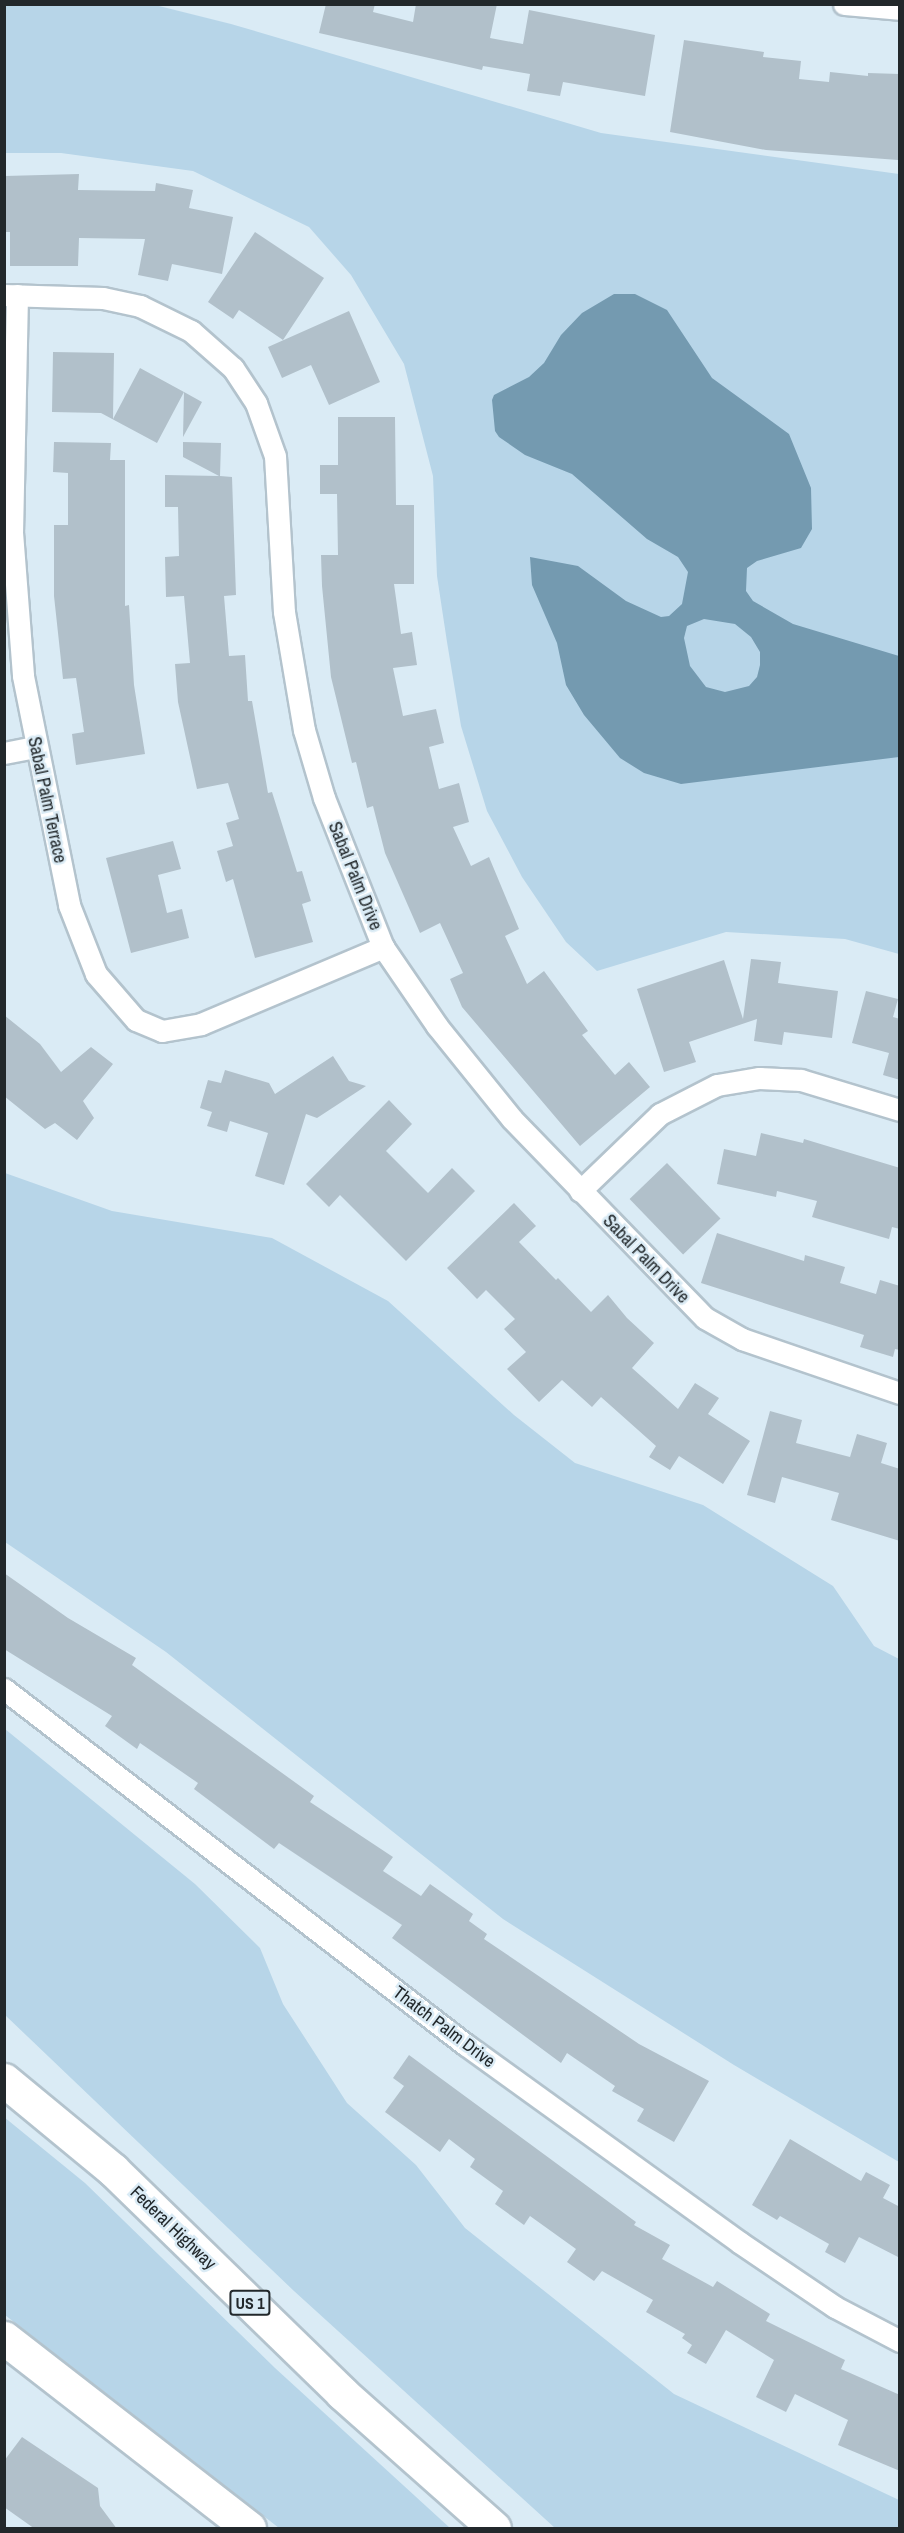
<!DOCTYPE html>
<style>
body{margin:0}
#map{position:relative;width:904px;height:2533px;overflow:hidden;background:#daebf5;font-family:"Archivo Narrow",sans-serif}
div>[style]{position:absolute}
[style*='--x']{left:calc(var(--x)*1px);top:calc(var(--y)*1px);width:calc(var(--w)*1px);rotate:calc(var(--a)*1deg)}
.green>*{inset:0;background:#b7d5e8}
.water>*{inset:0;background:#749ab0}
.building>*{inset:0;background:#b1c0ca;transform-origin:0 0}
.roads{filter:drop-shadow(2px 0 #b3c3cd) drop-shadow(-2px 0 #b3c3cd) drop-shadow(0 2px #b3c3cd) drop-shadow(0 -2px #b3c3cd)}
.minor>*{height:21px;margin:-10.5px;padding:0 10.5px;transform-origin:10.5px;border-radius:10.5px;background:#fff}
.primary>*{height:33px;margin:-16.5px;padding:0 16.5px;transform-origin:16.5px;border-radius:16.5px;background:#fff}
span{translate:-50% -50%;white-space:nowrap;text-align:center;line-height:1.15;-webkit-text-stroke:5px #daebf5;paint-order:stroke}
.shield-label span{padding:2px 4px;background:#daebf5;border:2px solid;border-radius:4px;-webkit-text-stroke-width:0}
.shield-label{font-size:16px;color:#22282b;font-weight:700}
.street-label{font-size:18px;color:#22282b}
.frame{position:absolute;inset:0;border:6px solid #22282b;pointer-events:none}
</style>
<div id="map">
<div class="green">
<div style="clip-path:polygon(151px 4px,231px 24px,601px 133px,899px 174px,899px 954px,845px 939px,726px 932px,597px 971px,566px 942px,522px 877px,487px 811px,461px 726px,447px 642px,437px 576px,433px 476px,404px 364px,351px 275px,309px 227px,193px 171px,61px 153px,5px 153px,5px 5px)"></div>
<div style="clip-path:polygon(5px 1173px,112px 1211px,272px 1238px,388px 1301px,514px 1415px,575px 1463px,703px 1505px,833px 1586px,874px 1646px,899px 1659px,899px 2162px,734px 2065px,503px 1919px,166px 1652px,5px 1542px)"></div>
<div style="clip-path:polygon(5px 1729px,195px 1884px,260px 1948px,283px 2004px,347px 2103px,416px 2165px,465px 2228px,674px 2394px,899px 2500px,899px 2528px,555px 2528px,294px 2291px,5px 2015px)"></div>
<div style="clip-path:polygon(4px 2117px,85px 2183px,275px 2368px,450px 2528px,279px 2528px,5px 2315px)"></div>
</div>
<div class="water">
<div style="clip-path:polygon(evenodd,614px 294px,635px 294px,667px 310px,712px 378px,789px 434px,811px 488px,812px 529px,801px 548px,757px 561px,747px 568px,746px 591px,753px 601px,793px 624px,899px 656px,899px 757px,681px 784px,644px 773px,620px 758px,584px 715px,566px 685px,557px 643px,532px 585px,530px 557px,578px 566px,626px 601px,661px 617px,669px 616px,682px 604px,688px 572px,678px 557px,647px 539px,572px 474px,525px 455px,499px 437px,495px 431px,492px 400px,494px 395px,529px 377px,544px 363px,561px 335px,582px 313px,614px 294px,704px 619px,735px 624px,751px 637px,760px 652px,760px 665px,757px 677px,749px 686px,725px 692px,706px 687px,690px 666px,684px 638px,687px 626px,704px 619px)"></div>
</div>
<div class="building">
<div style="clip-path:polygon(326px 4px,375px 4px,373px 12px,413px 22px,416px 4px,497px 4px,490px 38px,523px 44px,529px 10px,655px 35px,645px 96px,563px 82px,560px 96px,527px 91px,530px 74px,483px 66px,482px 70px,319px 33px)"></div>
<div style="clip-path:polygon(684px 40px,764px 52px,763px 57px,801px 61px,799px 79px,829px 82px,830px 72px,868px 76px,868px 73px,900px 74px,898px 160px,766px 150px,670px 132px)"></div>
<div style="clip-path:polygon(79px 174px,78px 190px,155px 191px,156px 183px,193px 190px,189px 208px,233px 217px,222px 274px,172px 264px,168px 281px,138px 275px,145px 239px,79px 238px,78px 266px,10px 266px,10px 232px,4px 232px,5px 176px)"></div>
<div style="clip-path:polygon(255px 232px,324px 278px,283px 340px,239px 310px,233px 319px,208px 302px)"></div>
<div style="clip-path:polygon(349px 311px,380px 382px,329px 405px,311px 365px,282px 378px,268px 347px)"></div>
<div style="clip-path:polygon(53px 352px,114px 353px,113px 419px,140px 368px,184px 392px,157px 443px,101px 413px,52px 412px)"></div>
<div style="clip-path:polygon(184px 392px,202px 402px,183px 437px)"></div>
<div style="clip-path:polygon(338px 417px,395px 417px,396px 505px,414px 505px,414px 584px,394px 584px,401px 634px,412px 632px,417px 665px,393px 668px,403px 716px,436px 709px,444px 743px,429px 747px,439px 789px,459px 783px,469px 822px,453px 827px,471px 866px,489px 857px,519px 929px,505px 936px,527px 984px,544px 971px,588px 1031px,582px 1035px,615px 1075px,629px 1062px,650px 1087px,580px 1146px,462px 1007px,450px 979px,463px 973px,440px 923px,420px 933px,385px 853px,373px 806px,367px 808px,356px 762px,352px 763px,331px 677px,322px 586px,321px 555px,338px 555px,337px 494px,320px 494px,320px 465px,338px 465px)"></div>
<div style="clip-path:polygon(54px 442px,111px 443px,110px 460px,125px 460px,125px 606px,129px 605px,134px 685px,145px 754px,76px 765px,72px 734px,84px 732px,76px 678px,63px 679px,54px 596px,54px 525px,68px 525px,68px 473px,53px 472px)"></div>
<div style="clip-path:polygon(183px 442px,221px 443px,220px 476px,232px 477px,236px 595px,224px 596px,229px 656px,245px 655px,248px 701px,252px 701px,268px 793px,272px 792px,297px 872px,302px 871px,311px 901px,302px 904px,313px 942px,255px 958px,233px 879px,226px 882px,217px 851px,233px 846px,226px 823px,239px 819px,228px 783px,197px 789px,178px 702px,175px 664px,190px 663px,184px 596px,166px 597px,165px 557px,179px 556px,178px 507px,165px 507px,165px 475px,219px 476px,183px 457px)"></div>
<div style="clip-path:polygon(173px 841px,181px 869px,158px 875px,167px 913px,182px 909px,189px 938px,131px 953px,106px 858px)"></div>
<div style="clip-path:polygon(751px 959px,781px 962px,778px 983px,838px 991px,832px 1038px,784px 1032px,782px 1045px,754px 1041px,757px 1019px,689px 1042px,696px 1062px,664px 1072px,637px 989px,724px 960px,743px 1019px)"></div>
<div style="clip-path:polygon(866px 991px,898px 999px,893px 1017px,900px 1019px,900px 1080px,883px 1075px,889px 1053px,852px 1043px)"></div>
<div style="clip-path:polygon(4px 1015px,40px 1044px,61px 1072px,91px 1047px,113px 1064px,83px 1101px,94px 1118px,77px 1140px,55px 1123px,45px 1129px,4px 1096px)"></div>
<div style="clip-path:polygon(333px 1056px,349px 1081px,366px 1086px,317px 1118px,306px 1114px,284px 1185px,255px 1176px,268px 1133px,230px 1121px,227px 1132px,207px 1126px,212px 1112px,200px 1108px,208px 1080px,221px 1083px,225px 1070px,269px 1083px,275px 1094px)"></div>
<div style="clip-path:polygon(389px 1100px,412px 1124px,386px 1151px,428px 1193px,452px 1168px,475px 1191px,406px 1261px,340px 1195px,329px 1207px,306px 1184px)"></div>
<div style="clip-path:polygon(761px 1133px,803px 1143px,804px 1139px,900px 1168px,900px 1229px,892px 1227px,889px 1239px,812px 1217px,817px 1201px,777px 1191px,776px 1197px,717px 1184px,724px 1149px,756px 1156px)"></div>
<div style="left:667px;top:1163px;width:77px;height:52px;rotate:46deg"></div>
<div style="clip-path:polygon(514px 1203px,536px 1226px,519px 1242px,556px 1280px,558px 1278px,591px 1312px,608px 1295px,627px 1318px,654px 1343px,632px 1368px,678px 1409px,695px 1383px,719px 1398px,708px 1414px,750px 1441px,723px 1484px,679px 1456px,670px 1470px,649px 1457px,656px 1446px,601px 1397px,592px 1407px,562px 1380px,539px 1402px,507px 1369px,526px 1352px,504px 1329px,515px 1319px,486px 1290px,477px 1299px,447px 1268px)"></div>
<div style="clip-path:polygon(717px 1233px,804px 1261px,805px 1255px,845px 1267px,840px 1283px,876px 1294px,880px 1280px,900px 1286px,900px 1350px,895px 1349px,893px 1357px,860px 1347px,864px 1335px,701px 1283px)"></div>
<div style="clip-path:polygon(770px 1411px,802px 1420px,796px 1443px,850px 1457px,857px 1434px,887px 1443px,881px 1463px,900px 1469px,900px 1541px,831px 1520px,839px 1493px,782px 1477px,775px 1503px,747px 1495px)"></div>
<div style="clip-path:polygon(4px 1573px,68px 1618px,136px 1658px,132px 1665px,314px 1796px,310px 1802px,393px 1857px,383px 1871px,421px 1896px,430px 1884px,473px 1914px,469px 1921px,487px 1934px,484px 1939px,639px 2044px,709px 2081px,674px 2142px,637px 2121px,644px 2109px,612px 2091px,615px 2086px,567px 2053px,561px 2063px,392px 1938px,402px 1925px,279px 1843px,274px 1849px,194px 1789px,198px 1783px,140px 1743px,137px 1749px,105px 1726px,112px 1716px,4px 1649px)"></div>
<div style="clip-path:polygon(409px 2055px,636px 2222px,634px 2225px,670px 2245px,662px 2259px,713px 2287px,717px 2281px,770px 2314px,766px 2321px,845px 2360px,841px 2369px,900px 2395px,900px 2471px,838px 2445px,848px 2420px,795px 2394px,786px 2412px,756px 2397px,774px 2360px,726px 2330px,706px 2364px,687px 2353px,692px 2345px,682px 2338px,685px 2334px,646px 2312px,653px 2300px,602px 2271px,594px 2281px,567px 2262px,576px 2249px,530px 2216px,524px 2225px,495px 2204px,503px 2191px,470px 2167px,475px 2159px,449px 2139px,440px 2152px,385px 2112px,404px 2086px,393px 2078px)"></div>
<div style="clip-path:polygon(790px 2139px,861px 2181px,866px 2172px,890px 2185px,883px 2198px,900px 2207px,900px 2258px,859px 2237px,845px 2263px,825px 2252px,829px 2244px,780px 2216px,777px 2220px,752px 2205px)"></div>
<div style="clip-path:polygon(22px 2437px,98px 2488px,100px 2506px,117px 2529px,35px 2529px,4px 2507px,4px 2461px)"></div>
</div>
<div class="roads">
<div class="minor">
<div style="--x:844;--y:4;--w:56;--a:5.1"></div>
<div style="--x:4;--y:295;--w:99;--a:1.7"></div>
<div style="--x:103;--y:298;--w:38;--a:12"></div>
<div style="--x:140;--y:306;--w:57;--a:26.1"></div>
<div style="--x:191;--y:331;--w:56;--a:41.4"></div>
<div style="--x:233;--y:368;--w:42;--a:56.7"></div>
<div style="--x:256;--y:403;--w:56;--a:70.3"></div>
<div style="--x:275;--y:456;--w:156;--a:86.7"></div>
<div style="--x:284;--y:612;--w:120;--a:80.4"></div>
<div style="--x:304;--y:730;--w:71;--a:73.6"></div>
<div style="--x:324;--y:798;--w:160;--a:68.4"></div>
<div style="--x:383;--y:947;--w:96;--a:55.6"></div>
<div style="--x:437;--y:1026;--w:119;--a:51.1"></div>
<div style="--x:512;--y:1119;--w:277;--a:45.9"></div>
<div style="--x:705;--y:1318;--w:43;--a:29.6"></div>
<div style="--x:742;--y:1339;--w:167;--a:18.9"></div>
<div style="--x:17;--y:295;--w:237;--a:91.2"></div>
<div style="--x:12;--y:532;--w:144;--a:85.6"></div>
<div style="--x:23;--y:676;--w:234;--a:78.6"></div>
<div style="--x:69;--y:905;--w:74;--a:68.6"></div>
<div style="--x:96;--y:974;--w:61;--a:49"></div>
<div style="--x:136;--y:1020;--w:28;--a:23"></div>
<div style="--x:162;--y:1031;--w:40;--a:-10"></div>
<div style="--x:201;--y:1024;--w:198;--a:-22.9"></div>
<div style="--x:4;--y:753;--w:32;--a:-11"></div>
<div style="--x:580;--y:1191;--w:111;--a:-43.9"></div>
<div style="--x:660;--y:1114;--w:64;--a:-27"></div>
<div style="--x:717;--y:1085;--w:43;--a:-9.5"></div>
<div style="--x:759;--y:1078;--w:42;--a:2.7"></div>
<div style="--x:801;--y:1080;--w:103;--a:16.9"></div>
<div style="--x:4;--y:1689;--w:583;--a:37.62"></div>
<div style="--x:466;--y:2045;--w:337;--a:35.8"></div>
<div style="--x:739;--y:2242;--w:116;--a:34.1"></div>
<div style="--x:835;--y:2307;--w:73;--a:27.6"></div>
</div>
<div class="primary">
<div style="--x:4;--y:2080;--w:141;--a:39.5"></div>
<div style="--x:113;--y:2170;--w:320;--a:44.2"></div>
<div style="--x:342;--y:2393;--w:203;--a:41.6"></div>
<div style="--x:4;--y:2338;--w:310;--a:37.8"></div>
</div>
</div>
<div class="shield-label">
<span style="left:250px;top:2303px">US 1</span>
</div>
<div class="street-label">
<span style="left:47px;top:800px;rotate:78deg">Sabal Palm Terrace</span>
<span style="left:355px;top:876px;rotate:68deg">Sabal Palm Drive</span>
<span style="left:646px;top:1259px;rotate:46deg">Sabal Palm Drive</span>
<span style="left:444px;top:2027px;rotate:37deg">Thatch Palm Drive</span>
<span style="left:173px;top:2228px;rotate:44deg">Federal Highway</span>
</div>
<div class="frame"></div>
</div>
